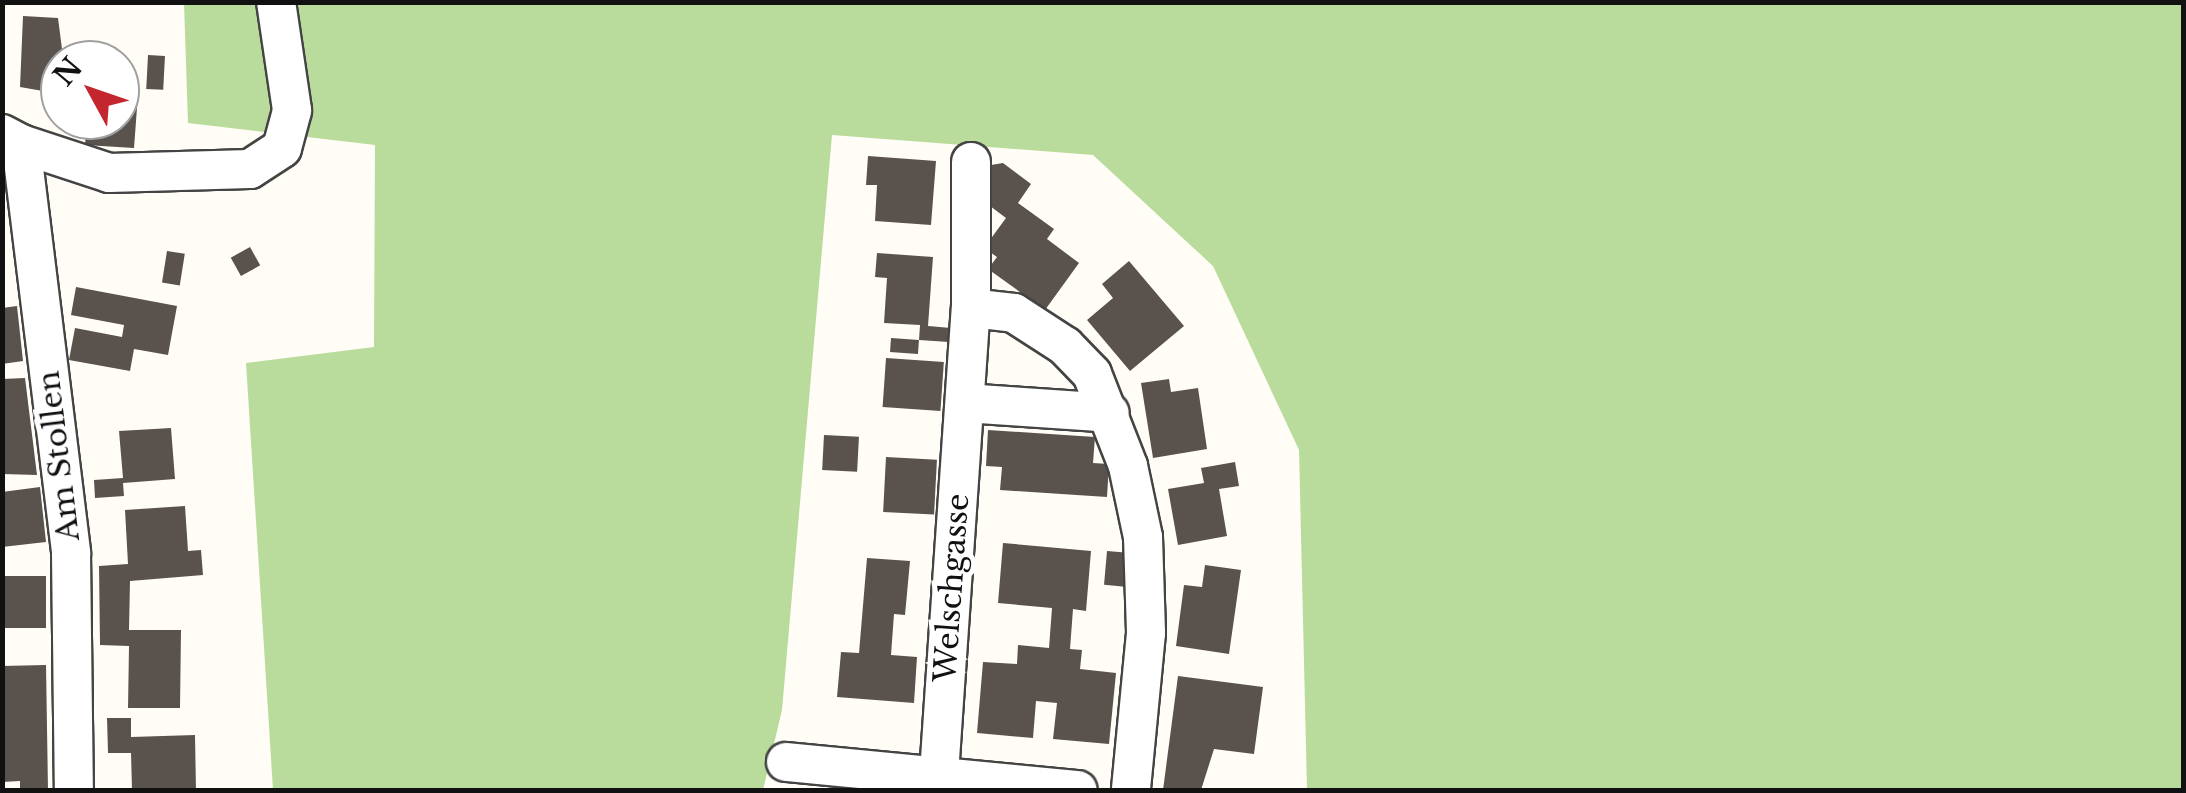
<!DOCTYPE html>
<style>
body{margin:0}
#map{position:relative;width:2186px;height:793px;overflow:hidden;background:#fffdf5;font-family:"Libre Baskerville",serif}
div>[style]{position:absolute}
[style*='--x']{left:calc(var(--x)*1px);top:calc(var(--y)*1px);width:calc(var(--w)*1px);rotate:calc(var(--a)*1deg)}
.forest>*{inset:0;background:#b9dc9c}
.building>*{inset:0;background:#5a524d;transform-origin:0 0}
.roads{filter:drop-shadow(2px 0 #444) drop-shadow(-2px 0 #444) drop-shadow(0 2px #444) drop-shadow(0 -2px #444)}
.minor>*{height:38px;margin:-19px;padding:0 19px;transform-origin:19px;border-radius:19px;background:#fff}
span{translate:-50% -50%;white-space:nowrap;text-align:center;line-height:1.15;-webkit-text-stroke:10px #fff;paint-order:stroke}
.street-label{font-size:30px;color:#111}
.frame{position:absolute;inset:0;border:5px solid #111;pointer-events:none}
.north{position:absolute;left:40px;top:40px;width:100px;height:100px;box-sizing:border-box;background:#fff;border:2px solid #a0a0a0;border-radius:50%;rotate:310deg;font-size:28px;font-weight:700;line-height:40px;text-align:center;color:#111}
.north::after{content:'';display:block;margin:auto;width:35px;height:45px;background:#c4262e;clip-path:polygon(50% 0,100% 100%,50% 72%,0 100%)}
</style>
<div id="map">
<div class="forest">
<div style="clip-path:polygon(184px 3px,2183px 3px,2183px 790px,1307px 790px,1299px 450px,1213px 266px,1093px 155px,832px 135px,782px 710px,763px 790px,273px 790px,246px 363px,374px 347px,375px 145px,188px 123px)"></div>
</div>
<div class="building">
<div style="clip-path:polygon(23px 16px,58px 18px,62px 49px,76px 50px,75px 60px,60px 60px,60px 94px,20px 87px)"></div>
<div style="left:148px;top:55px;width:17px;height:34px;rotate:3deg"></div>
<div style="clip-path:polygon(120px 79px,139px 81px,134px 148px,85px 145px,87px 120px,120px 120px)"></div>
<div style="clip-path:polygon(868px 156px,936px 161px,931px 225px,875px 221px,877px 185px,866px 185px)"></div>
<div style="clip-path:polygon(1003px 163px,1031px 184px,1018px 203px,1054px 229px,1047px 239px,1079px 263px,1045px 310px,988px 269px,997px 257px,984px 248px,1006px 218px,982px 200px,985px 166px)"></div>
<div style="left:250px;top:247px;width:21px;height:22px;rotate:61deg"></div>
<div style="left:167px;top:251px;width:18px;height:32px;rotate:9deg"></div>
<div style="clip-path:polygon(877px 253px,933px 257px,928px 326px,951px 328px,949px 342px,919px 340px,920px 325px,884px 323px,887px 278px,875px 277px)"></div>
<div style="clip-path:polygon(1129px 261px,1184px 326px,1130px 371px,1087px 320px,1113px 298px,1102px 284px)"></div>
<div style="clip-path:polygon(76px 287px,177px 306px,168px 355px,134px 349px,130px 371px,69px 360px,75px 328px,122px 337px,124px 325px,71px 315px)"></div>
<div style="clip-path:polygon(17px 306px,23px 361px,2px 364px,2px 308px)"></div>
<div style="left:891px;top:338px;width:28px;height:14px;rotate:4deg"></div>
<div style="left:886px;top:358px;width:58px;height:49px;rotate:4deg"></div>
<div style="clip-path:polygon(25px 378px,37px 475px,2px 474px,2px 379px)"></div>
<div style="clip-path:polygon(1169px 379px,1171px 392px,1198px 388px,1207px 449px,1153px 458px,1141px 383px)"></div>
<div style="clip-path:polygon(171px 428px,175px 479px,123px 483px,124px 496px,95px 498px,94px 480px,123px 478px,119px 431px)"></div>
<div style="clip-path:polygon(988px 430px,1095px 437px,1093px 463px,1109px 464px,1107px 497px,1000px 490px,1002px 467px,986px 466px)"></div>
<div style="left:824px;top:435px;width:35px;height:35px;rotate:3deg"></div>
<div style="left:886px;top:457px;width:51px;height:55px;rotate:3deg"></div>
<div style="clip-path:polygon(1235px 462px,1239px 486px,1219px 489px,1227px 536px,1178px 545px,1168px 489px,1204px 483px,1201px 468px)"></div>
<div style="clip-path:polygon(40px 487px,46px 542px,2px 547px,2px 492px)"></div>
<div style="clip-path:polygon(185px 506px,188px 551px,201px 550px,203px 575px,130px 581px,129px 630px,181px 630px,180px 708px,128px 708px,129px 646px,100px 645px,99px 566px,128px 564px,125px 510px)"></div>
<div style="clip-path:polygon(1003px 543px,1091px 551px,1086px 611px,1073px 609px,1070px 649px,1082px 650px,1080px 669px,1116px 673px,1109px 744px,1053px 739px,1057px 703px,1036px 701px,1033px 738px,977px 733px,983px 662px,1017px 664px,1018px 645px,1049px 648px,1052px 608px,998px 603px)"></div>
<div style="left:1107px;top:551px;width:21px;height:34px;rotate:5deg"></div>
<div style="clip-path:polygon(867px 558px,910px 561px,905px 615px,894px 614px,891px 655px,917px 657px,914px 703px,837px 697px,841px 652px,859px 653px)"></div>
<div style="clip-path:polygon(1205px 565px,1241px 570px,1229px 654px,1176px 646px,1184px 585px,1202px 587px)"></div>
<div style="left:46px;top:576px;width:52px;height:44px;rotate:90deg"></div>
<div style="clip-path:polygon(46px 665px,48px 790px,20px 790px,20px 781px,2px 782px,2px 666px)"></div>
<div style="clip-path:polygon(1178px 676px,1263px 687px,1254px 754px,1214px 749px,1201px 790px,1163px 790px)"></div>
<div style="clip-path:polygon(107px 718px,131px 718px,131px 737px,195px 735px,196px 790px,132px 790px,131px 753px,108px 753px)"></div>
</div>
<div class="roads">
<div class="minor">
<div style="--x:2;--y:134;--w:21;--a:28"></div>
<div style="--x:21;--y:144;--w:413;--a:83"></div>
<div style="--x:71;--y:554;--w:236;--a:89.3"></div>
<div style="--x:21;--y:144;--w:93;--a:18.2"></div>
<div style="--x:109;--y:173;--w:141;--a:-1.6"></div>
<div style="--x:250;--y:169;--w:38;--a:-33"></div>
<div style="--x:282;--y:148;--w:39;--a:-75"></div>
<div style="--x:292;--y:110;--w:109;--a:-98.4"></div>
<div style="--x:971;--y:308;--w:43;--a:6.6"></div>
<div style="--x:1014;--y:313;--w:61;--a:32.9"></div>
<div style="--x:1065;--y:346;--w:39;--a:46"></div>
<div style="--x:1092;--y:374;--w:99;--a:68.6"></div>
<div style="--x:1128;--y:466;--w:73;--a:78.1"></div>
<div style="--x:1143;--y:537;--w:96;--a:88.2"></div>
<div style="--x:1146;--y:633;--w:158;--a:95.5"></div>
<div style="--x:965;--y:403;--w:145;--a:3.9"></div>
<div style="--x:786;--y:762;--w:293;--a:5.5"></div>
<div style="--x:939;--y:774;--w:467;--a:-86.1"></div>
<div style="--x:971;--y:308;--w:146;--a:-90"></div>
</div>
</div>
<div class="street-label">
<span style="left:59px;top:456px;rotate:-97deg">Am Stollen</span>
<span style="left:952px;top:588px;rotate:-86deg">Welschgasse</span>
</div>
<div class="frame"></div>
<div class="north">N</div>
</div>
